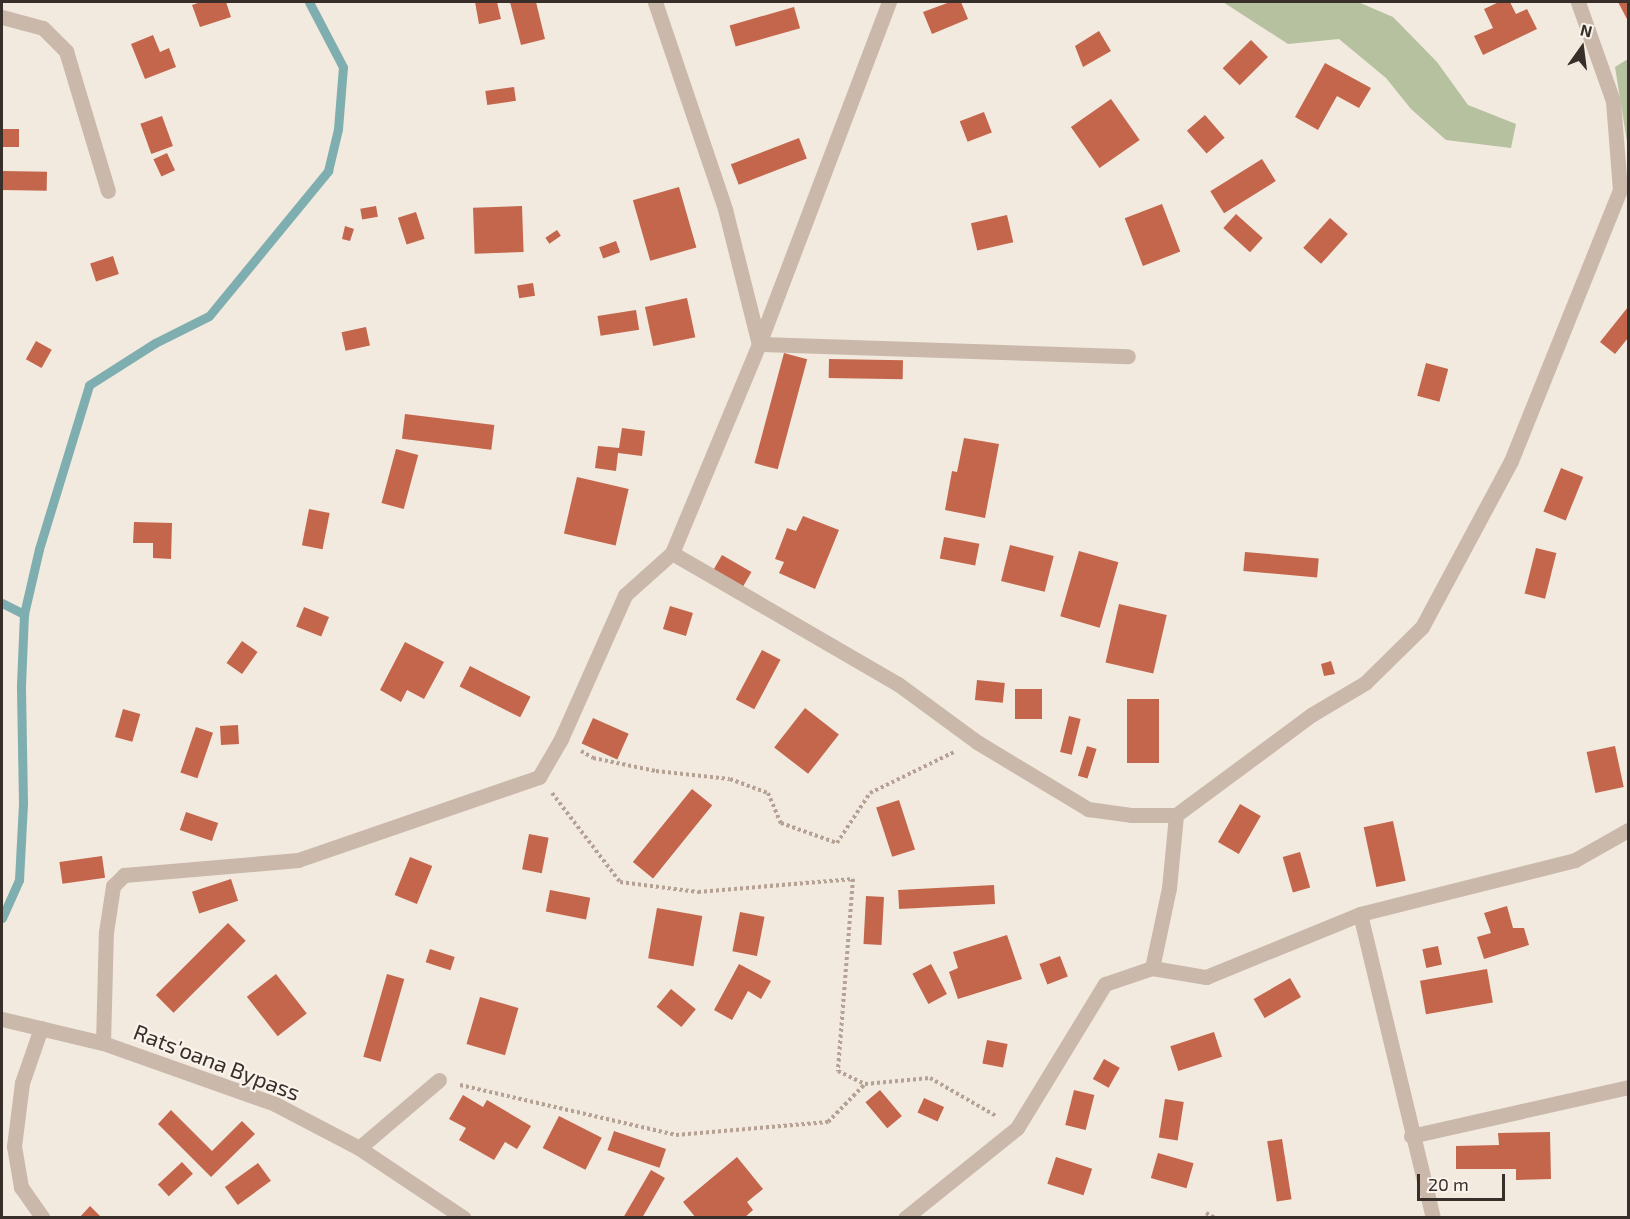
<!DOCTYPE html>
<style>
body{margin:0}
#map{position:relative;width:1630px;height:1219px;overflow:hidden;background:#f2e9df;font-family:"Exo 2",sans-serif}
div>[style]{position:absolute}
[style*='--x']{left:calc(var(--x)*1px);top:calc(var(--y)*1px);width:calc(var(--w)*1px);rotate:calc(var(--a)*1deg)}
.green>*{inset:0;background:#b6c19f}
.stream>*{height:9px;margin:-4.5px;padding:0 4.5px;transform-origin:4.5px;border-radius:4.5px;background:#7eaeaf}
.building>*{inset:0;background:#c3664c;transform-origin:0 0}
.path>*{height:4px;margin-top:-2px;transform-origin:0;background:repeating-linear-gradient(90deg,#b6a295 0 3px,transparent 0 6px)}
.minor>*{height:15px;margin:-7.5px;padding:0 7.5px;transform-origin:7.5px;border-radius:7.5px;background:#cab8ab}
span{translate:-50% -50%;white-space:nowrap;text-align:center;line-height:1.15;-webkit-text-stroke:4.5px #faf3eb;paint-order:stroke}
.street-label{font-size:22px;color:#382e2a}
.frame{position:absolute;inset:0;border:3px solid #382e2a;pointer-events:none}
.north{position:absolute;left:1552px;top:18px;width:60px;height:60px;-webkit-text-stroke:4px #faf3eb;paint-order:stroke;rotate:14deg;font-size:16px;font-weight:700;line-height:24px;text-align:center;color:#382e2a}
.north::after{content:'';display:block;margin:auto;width:21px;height:27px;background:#382e2a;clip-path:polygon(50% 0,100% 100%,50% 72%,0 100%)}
.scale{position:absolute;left:1417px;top:1174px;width:88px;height:27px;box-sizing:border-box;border:3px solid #382e2a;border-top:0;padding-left:8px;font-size:18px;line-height:21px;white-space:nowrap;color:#382e2a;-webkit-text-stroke:4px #faf3eb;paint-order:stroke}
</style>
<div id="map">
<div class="green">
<div style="clip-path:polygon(1223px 2px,1358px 2px,1393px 17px,1437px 62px,1468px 105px,1516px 124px,1511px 148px,1446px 140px,1411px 109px,1386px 78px,1339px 39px,1288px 44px)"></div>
<div style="clip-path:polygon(1628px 59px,1628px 148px,1615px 67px)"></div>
</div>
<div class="stream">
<div style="--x:2;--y:603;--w:25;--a:27"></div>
<div style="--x:2;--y:918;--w:42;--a:-65.9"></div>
<div style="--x:19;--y:880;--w:77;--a:-87"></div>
<div style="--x:23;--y:803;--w:118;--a:-91"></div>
<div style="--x:21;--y:685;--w:71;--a:-87.6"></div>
<div style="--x:24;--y:614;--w:67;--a:-77"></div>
<div style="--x:39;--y:549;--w:171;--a:-73"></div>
<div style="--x:89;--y:385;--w:78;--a:-32.5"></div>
<div style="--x:155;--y:343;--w:60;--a:-26.6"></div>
<div style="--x:209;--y:316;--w:188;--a:-50.6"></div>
<div style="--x:328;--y:171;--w:43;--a:-76.6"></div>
<div style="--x:338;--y:129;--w:62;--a:-85.4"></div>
<div style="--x:343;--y:67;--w:73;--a:-117.6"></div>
</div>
<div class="building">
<div style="clip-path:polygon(201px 2px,226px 2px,231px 17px,200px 27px,192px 5px)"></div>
<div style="clip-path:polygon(475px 2px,497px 2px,501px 19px,479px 24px)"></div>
<div style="clip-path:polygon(510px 2px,536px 2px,545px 39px,521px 45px)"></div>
<div style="clip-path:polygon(950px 2px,961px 2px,968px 19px,932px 34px,923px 12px)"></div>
<div style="clip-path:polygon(1499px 2px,1510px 2px,1516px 14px,1527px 9px,1537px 29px,1483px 55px,1474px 36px,1493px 28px,1484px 9px)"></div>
<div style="clip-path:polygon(1618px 2px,1628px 2px,1628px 21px)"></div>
<div style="left:794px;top:7px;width:22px;height:67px;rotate:74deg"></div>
<div style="clip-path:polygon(1099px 31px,1111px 51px,1083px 67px,1075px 46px)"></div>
<div style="clip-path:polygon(153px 35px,160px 52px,169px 48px,176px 67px,145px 79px,131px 44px)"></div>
<div style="left:1251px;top:40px;width:24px;height:40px;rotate:45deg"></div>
<div style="clip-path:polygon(1325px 63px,1371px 88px,1359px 108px,1337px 96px,1318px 130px,1295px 117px)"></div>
<div style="left:514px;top:87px;width:14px;height:29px;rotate:82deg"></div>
<div style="left:1111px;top:99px;width:50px;height:49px;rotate:55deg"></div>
<div style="left:984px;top:112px;width:22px;height:26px;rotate:69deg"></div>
<div style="left:1205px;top:115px;width:30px;height:24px;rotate:49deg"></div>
<div style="left:162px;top:116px;width:32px;height:23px;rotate:70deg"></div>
<div style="left:2px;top:129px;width:17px;height:18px"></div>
<div style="left:799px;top:138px;width:22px;height:73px;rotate:69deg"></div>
<div style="left:167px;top:153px;width:19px;height:15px;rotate:65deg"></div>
<div style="left:1262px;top:159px;width:26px;height:61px;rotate:58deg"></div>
<div style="left:2px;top:171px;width:45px;height:19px;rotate:1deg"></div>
<div style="left:679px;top:187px;width:63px;height:48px;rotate:74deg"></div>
<div style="left:1162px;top:204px;width:51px;height:40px;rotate:69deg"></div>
<div style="left:376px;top:206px;width:11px;height:16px;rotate:80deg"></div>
<div style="left:522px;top:206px;width:46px;height:49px;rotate:88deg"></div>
<div style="left:416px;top:212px;width:28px;height:19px;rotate:72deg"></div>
<div style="left:1236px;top:214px;width:36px;height:19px;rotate:42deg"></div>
<div style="left:1007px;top:215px;width:28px;height:37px;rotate:77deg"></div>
<div style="left:1330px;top:218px;width:24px;height:40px;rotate:42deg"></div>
<div style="clip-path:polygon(345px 226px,354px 229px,350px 241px,342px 239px)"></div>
<div style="left:557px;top:230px;width:7px;height:14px;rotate:56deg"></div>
<div style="left:616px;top:241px;width:12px;height:18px;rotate:70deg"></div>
<div style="left:113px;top:256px;width:19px;height:24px;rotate:72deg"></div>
<div style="left:533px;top:283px;width:13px;height:16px;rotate:81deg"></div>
<div style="left:687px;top:298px;width:40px;height:43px;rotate:78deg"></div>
<div style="clip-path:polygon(1628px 307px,1628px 338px,1615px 354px,1600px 342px)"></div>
<div style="left:636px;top:310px;width:20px;height:39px;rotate:81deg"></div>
<div style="left:366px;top:327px;width:19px;height:25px;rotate:78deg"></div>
<div style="left:36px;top:341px;width:18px;height:21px;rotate:29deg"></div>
<div style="left:784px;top:353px;width:24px;height:114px;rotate:15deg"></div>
<div style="left:829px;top:359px;width:74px;height:19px;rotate:1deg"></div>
<div style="left:1426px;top:363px;width:23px;height:34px;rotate:15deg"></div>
<div style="left:405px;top:414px;width:90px;height:25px;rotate:7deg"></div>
<div style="clip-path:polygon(622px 428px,645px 431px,642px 456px,618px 453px,616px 471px,595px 468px,598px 446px,619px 448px)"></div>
<div style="clip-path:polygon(964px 438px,999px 444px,985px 518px,945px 510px,952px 471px,957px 472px)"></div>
<div style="left:396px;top:449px;width:23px;height:56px;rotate:15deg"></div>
<div style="left:1561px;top:468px;width:24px;height:47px;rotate:22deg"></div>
<div style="left:577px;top:477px;width:53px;height:58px;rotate:13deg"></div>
<div style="left:309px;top:509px;width:21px;height:37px;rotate:11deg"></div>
<div style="clip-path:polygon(803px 516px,839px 530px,815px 589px,779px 573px,784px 562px,775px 559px,787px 528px,796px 531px)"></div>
<div style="clip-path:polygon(134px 522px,172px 523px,171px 559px,153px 558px,153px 543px,133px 543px)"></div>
<div style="left:944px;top:537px;width:36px;height:22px;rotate:11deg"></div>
<div style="left:1010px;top:545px;width:45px;height:37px;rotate:14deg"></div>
<div style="left:1536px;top:548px;width:21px;height:47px;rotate:14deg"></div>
<div style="left:1079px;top:551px;width:41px;height:68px;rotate:16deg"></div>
<div style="left:1245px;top:552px;width:74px;height:19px;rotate:5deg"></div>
<div style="left:722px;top:555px;width:34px;height:22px;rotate:30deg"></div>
<div style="left:1119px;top:604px;width:49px;height:60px;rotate:13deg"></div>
<div style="left:670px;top:606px;width:24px;height:24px;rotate:17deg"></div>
<div style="left:304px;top:607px;width:27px;height:21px;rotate:22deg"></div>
<div style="left:242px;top:641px;width:19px;height:27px;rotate:35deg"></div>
<div style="clip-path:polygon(405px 642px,444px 662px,424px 699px,407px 690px,401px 702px,380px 690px)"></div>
<div style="left:762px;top:650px;width:21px;height:56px;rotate:28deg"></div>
<div style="clip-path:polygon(1331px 661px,1335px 674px,1324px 676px,1321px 664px)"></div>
<div style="left:470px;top:666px;width:68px;height:23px;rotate:27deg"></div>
<div style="left:977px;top:680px;width:28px;height:20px;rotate:6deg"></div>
<div style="left:1015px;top:689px;width:27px;height:30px"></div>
<div style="left:1127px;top:699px;width:32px;height:64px"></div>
<div style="left:805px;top:708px;width:43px;height:50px;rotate:38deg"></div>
<div style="left:123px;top:709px;width:18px;height:29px;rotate:16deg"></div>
<div style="left:1069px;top:716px;width:12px;height:37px;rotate:14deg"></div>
<div style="left:593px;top:718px;width:39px;height:28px;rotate:24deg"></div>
<div style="left:238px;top:725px;width:19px;height:18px;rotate:87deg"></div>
<div style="left:196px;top:727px;width:18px;height:48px;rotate:19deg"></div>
<div style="left:1087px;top:746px;width:10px;height:31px;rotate:17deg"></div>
<div style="left:1615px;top:746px;width:42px;height:29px;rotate:78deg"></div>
<div style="left:692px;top:789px;width:26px;height:94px;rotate:39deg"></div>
<div style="left:899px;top:800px;width:52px;height:24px;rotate:72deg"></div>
<div style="left:1240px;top:804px;width:24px;height:44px;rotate:30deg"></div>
<div style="left:186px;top:812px;width:34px;height:19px;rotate:19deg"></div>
<div style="left:1393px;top:821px;width:61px;height:30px;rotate:78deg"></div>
<div style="left:529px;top:834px;width:20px;height:36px;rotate:11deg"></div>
<div style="left:1300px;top:852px;width:37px;height:18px;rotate:74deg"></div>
<div style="left:102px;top:856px;width:22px;height:43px;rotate:82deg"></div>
<div style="left:410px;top:857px;width:24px;height:41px;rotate:22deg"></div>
<div style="left:231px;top:879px;width:23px;height:41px;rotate:72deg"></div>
<div style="left:994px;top:885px;width:19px;height:96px;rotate:87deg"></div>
<div style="left:550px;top:890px;width:41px;height:22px;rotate:11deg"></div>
<div style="left:866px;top:896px;width:18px;height:48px;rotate:3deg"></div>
<div style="clip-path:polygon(1507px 906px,1513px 928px,1524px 928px,1529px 945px,1484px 959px,1477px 937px,1491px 933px,1484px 913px)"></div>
<div style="left:657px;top:908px;width:46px;height:51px;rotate:10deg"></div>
<div style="left:740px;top:912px;width:25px;height:40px;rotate:11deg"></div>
<div style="left:228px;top:923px;width:25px;height:102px;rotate:45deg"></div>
<div style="clip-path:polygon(1007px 935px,1022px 979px,958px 999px,949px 972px,958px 968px,953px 952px)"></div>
<div style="left:1438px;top:946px;width:19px;height:16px;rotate:78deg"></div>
<div style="left:430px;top:949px;width:26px;height:14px;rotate:18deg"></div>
<div style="left:1060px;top:956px;width:22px;height:22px;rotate:69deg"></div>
<div style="clip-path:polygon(739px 964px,771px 981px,761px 999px,748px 991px,732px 1020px,714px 1010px)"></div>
<div style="left:931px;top:964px;width:34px;height:21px;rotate:62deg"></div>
<div style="left:1487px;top:969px;width:34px;height:68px;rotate:80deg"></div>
<div style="left:276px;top:974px;width:50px;height:37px;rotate:52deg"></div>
<div style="left:387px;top:974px;width:18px;height:86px;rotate:16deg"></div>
<div style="left:1290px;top:978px;width:22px;height:42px;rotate:60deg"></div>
<div style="left:671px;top:989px;width:32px;height:23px;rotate:39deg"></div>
<div style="left:480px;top:997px;width:40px;height:49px;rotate:16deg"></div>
<div style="left:1214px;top:1032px;width:26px;height:46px;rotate:72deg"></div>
<div style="left:987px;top:1040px;width:21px;height:24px;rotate:11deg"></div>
<div style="left:1104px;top:1059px;width:18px;height:23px;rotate:29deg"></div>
<div style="left:880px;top:1090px;width:34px;height:19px;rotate:50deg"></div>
<div style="left:1074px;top:1090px;width:21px;height:36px;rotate:14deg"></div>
<div style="clip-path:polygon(463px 1095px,483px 1107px,487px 1100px,531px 1126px,517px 1149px,505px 1142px,494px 1160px,459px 1140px,466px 1128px,449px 1119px)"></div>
<div style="left:924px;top:1098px;width:22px;height:16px;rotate:24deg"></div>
<div style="left:1165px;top:1099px;width:19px;height:39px;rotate:9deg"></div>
<div style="clip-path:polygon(171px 1110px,212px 1151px,242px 1121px,255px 1134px,211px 1177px,158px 1124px)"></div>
<div style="left:559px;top:1116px;width:48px;height:36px;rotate:27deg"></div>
<div style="left:614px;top:1131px;width:55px;height:20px;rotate:19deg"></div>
<div style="clip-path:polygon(1550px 1132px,1551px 1179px,1516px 1180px,1516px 1169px,1456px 1169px,1456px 1146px,1499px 1145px,1498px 1133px)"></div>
<div style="left:1282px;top:1139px;width:61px;height:15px;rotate:81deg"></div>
<div style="left:1158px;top:1153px;width:37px;height:26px;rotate:16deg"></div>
<div style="clip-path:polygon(737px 1157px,763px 1189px,747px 1202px,753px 1210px,744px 1218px,696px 1218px,683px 1202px)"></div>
<div style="left:1056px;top:1157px;width:38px;height:28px;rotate:18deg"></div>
<div style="left:182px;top:1162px;width:16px;height:33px;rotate:47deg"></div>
<div style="left:258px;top:1163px;width:22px;height:41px;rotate:54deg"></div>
<div style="clip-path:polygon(651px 1170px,665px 1178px,642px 1218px,623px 1218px)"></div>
<div style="clip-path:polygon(90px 1206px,102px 1218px,79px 1218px)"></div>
</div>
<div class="path">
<div style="--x:581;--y:751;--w:14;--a:30"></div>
<div style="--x:593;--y:758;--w:64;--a:11.7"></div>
<div style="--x:656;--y:771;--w:74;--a:6.2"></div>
<div style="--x:730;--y:779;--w:40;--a:20.2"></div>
<div style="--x:768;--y:793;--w:33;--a:67"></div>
<div style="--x:781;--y:823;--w:59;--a:19.7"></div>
<div style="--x:837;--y:843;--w:60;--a:-56.6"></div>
<div style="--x:870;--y:793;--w:93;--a:-26"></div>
<div style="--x:552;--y:793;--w:112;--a:52.6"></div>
<div style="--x:620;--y:882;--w:79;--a:7.3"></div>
<div style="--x:698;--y:892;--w:156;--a:-4.8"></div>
<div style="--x:853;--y:879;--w:193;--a:94.5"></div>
<div style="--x:838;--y:1071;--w:30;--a:26"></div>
<div style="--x:460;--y:1085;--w:222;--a:13"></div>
<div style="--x:676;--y:1135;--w:153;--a:-4.9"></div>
<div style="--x:828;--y:1122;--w:53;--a:-45.8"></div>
<div style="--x:865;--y:1084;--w:65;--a:-5.3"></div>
<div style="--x:930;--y:1078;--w:76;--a:29.9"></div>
<div style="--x:1206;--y:1213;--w:10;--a:29"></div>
</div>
<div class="minor">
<div style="--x:655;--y:2;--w:219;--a:71.3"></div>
<div style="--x:725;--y:209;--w:139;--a:75.9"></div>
<div style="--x:2;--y:17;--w:42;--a:15"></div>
<div style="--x:43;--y:28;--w:33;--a:45"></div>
<div style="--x:66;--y:51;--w:146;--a:73.3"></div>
<div style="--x:759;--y:344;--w:369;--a:1.9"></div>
<div style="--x:672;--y:553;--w:261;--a:30.1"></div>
<div style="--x:898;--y:684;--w:98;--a:36.3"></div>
<div style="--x:977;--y:742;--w:130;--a:31.1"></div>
<div style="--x:1088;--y:809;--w:43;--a:7.9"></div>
<div style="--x:1131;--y:815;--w:45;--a:0"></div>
<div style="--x:1360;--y:914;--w:313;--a:76.5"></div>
<div style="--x:1152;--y:968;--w:55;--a:9.5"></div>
<div style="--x:1206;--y:977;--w:166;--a:-22.2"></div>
<div style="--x:1360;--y:914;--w:222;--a:-14.1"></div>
<div style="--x:1575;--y:860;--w:61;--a:-29.5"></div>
<div style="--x:2;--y:1019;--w:104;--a:13.4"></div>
<div style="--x:103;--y:1043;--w:182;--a:19.5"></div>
<div style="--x:275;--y:1104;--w:95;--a:27.6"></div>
<div style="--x:359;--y:1148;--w:126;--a:33.7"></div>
<div style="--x:41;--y:1028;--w:58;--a:109.1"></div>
<div style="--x:22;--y:1083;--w:64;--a:97.2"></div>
<div style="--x:14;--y:1146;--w:42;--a:80.3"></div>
<div style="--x:21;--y:1187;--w:38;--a:55"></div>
<div style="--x:103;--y:1043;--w:111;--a:-88.5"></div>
<div style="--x:106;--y:932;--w:47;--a:-81.3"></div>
<div style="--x:113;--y:886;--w:16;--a:-45"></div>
<div style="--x:124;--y:875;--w:175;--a:-4.9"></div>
<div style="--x:298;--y:860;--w:255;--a:-19"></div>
<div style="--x:539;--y:777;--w:44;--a:-59.9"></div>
<div style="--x:561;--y:739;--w:158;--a:-66"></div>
<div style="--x:625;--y:595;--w:63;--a:-41.8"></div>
<div style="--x:672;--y:553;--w:226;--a:-67.4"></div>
<div style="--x:759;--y:344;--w:366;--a:-69.2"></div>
<div style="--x:1411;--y:1136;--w:222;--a:-12.7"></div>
<div style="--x:359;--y:1148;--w:105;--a:-40.4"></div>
<div style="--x:905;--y:1218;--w:144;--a:-38.8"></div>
<div style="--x:1017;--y:1128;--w:169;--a:-58.6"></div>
<div style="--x:1105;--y:984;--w:50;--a:-18.8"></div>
<div style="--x:1152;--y:968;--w:82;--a:-78"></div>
<div style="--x:1169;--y:888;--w:73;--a:-84.5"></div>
<div style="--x:1176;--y:815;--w:168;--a:-36.5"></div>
<div style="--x:1311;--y:715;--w:63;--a:-30.7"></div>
<div style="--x:1365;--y:683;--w:80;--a:-44.5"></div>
<div style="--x:1422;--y:627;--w:188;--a:-61.8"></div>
<div style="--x:1511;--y:461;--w:292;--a:-68.1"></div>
<div style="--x:1620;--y:190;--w:89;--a:-94.5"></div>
<div style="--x:1613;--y:101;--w:105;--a:-109.5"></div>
</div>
<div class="street-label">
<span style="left:217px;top:1062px;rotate:21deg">Rats'oana Bypass</span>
</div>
<div class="frame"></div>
<div class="north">N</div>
<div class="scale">20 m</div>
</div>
